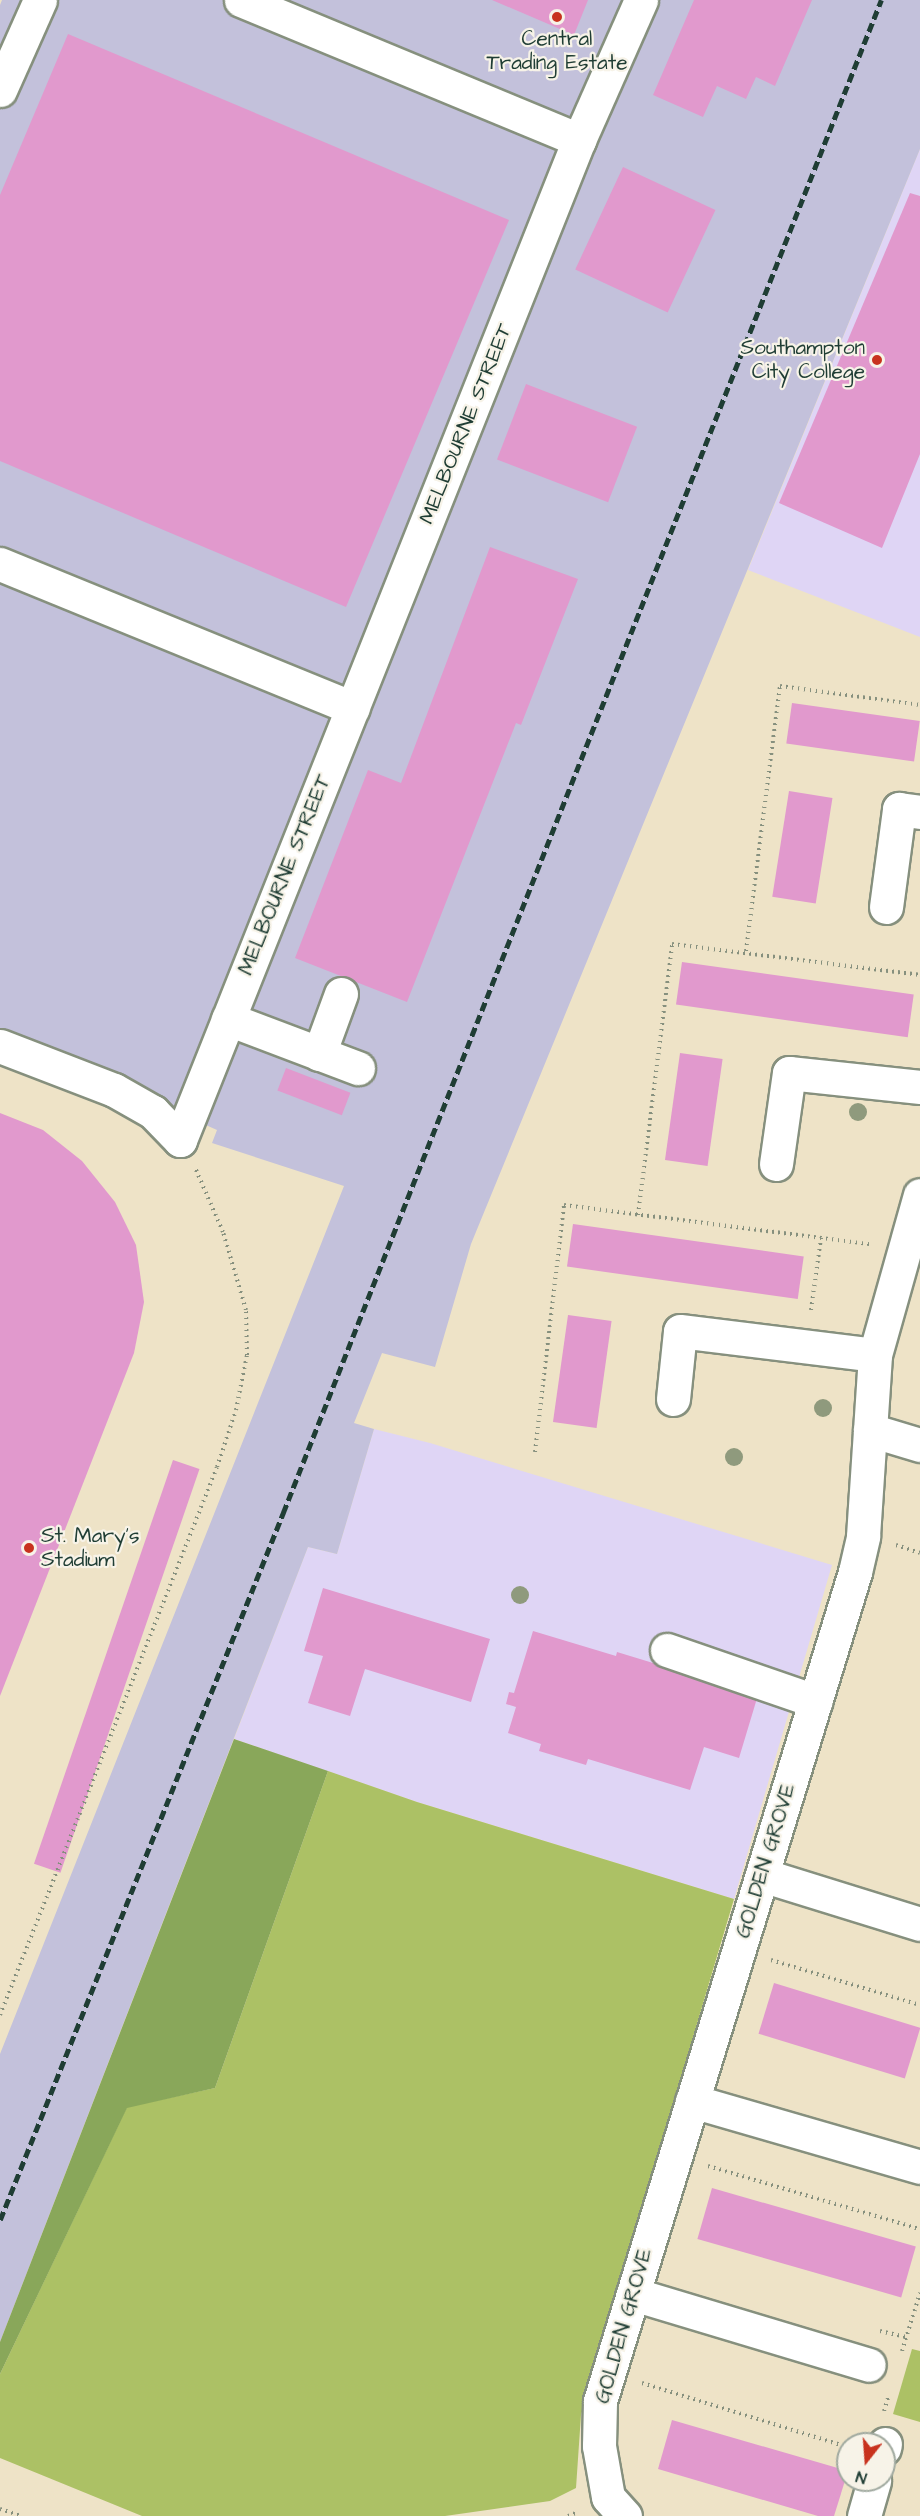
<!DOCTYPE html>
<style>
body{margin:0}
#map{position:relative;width:920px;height:2516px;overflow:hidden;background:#eee3c7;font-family:"Architects Daughter",sans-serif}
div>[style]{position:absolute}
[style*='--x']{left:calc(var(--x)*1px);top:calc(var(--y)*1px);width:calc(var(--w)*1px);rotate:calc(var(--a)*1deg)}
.built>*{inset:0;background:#dfd5f5}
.industrial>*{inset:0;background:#c3c1db}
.green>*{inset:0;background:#acc165}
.forest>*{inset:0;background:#89a75a}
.building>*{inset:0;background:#e199cd;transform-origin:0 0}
.path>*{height:4px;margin-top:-2px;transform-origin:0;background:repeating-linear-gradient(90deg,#86907e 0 1.5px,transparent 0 6px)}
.roads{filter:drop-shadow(2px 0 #86907e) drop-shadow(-2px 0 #86907e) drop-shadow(0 2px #86907e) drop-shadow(0 -2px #86907e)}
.minor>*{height:33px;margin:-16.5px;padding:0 16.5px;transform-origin:16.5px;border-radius:16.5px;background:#fff}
.rail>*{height:4.5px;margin-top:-2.25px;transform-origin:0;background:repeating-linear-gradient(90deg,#1f3d34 0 9px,transparent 0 13.5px)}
.trees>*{width:18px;height:18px;margin:-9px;border-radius:50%;background:#8f9a7d}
.dots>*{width:16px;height:16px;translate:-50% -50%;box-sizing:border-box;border:3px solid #f7f3e8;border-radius:50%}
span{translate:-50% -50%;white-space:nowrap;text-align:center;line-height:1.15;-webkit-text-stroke:4.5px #f7f3e8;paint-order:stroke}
.poi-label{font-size:21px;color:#1f3d34}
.right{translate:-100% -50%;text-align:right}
.left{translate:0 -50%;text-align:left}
.street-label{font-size:21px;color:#1f3d34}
.north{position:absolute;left:836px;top:2432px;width:60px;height:60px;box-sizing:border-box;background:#f7f3e8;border:2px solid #a1aaa0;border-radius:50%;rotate:197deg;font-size:16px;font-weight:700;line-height:24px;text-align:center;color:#1f3d34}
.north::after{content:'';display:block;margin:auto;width:21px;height:27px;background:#c8321e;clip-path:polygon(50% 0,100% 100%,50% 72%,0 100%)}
</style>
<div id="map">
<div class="built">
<div style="clip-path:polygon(920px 149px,920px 637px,748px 570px)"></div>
<div style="clip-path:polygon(374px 1429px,430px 1443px,832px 1565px,734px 1899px,417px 1802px,234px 1739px,308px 1547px,337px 1554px)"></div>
</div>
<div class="industrial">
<div style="clip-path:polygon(2px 0,920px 0,920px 149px,471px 1244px,435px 1367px,382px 1353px,354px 1423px,374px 1429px,337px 1554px,308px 1547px,0 2342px,0 2054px,344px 1186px,212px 1143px,217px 1130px,132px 1092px,0 1041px,0 5px)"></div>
</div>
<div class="green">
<div style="clip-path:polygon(328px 1771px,417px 1802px,734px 1899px,581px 2415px,576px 2488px,550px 2501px,445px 2516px,142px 2516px,0 2458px,0 2374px,127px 2107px,215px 2088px)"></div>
<div style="clip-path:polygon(912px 2349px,920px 2351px,920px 2422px,893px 2414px)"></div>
</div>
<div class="forest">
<div style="clip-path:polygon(234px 1739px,328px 1771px,215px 2088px,127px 2108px,0 2374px,0 2342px)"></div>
</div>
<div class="building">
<div style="clip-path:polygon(492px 0,588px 0,574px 35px)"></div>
<div style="clip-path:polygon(694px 0,812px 0,775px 86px,756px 77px,746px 99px,717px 86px,703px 117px,653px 95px)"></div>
<div style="clip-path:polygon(68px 34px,509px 220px,346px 607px,0 461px,0 195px)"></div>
<div style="left:623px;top:167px;width:102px;height:113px;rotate:25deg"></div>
<div style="clip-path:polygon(910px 193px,920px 196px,920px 454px,882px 548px,779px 503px)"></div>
<div style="left:526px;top:384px;width:119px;height:81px;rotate:21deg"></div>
<div style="clip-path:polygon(490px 547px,578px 579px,521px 725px,516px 723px,407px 1002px,295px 958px,368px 770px,401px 783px)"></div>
<div style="left:792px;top:703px;width:129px;height:41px;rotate:8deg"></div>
<div style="left:789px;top:791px;width:44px;height:107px;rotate:9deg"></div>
<div style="left:682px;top:962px;width:234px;height:43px;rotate:8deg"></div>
<div style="left:680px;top:1053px;width:43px;height:108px;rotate:8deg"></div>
<div style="left:286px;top:1068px;width:69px;height:24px;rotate:21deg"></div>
<div style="clip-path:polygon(0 1113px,43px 1130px,82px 1161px,115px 1202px,136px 1245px,144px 1302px,134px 1353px,0 1696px)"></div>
<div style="left:573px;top:1224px;width:233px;height:43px;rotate:8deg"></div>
<div style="left:568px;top:1315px;width:44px;height:108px;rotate:8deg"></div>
<div style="left:173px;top:1460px;width:28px;height:427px;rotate:19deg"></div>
<div style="clip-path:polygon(323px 1588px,490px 1639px,471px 1702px,365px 1669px,350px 1716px,308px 1703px,323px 1656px,304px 1651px)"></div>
<div style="clip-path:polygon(533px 1631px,616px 1656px,617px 1652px,758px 1695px,739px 1758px,704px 1747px,690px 1790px,588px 1759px,586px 1765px,539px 1751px,541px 1744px,508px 1733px,516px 1707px,506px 1704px,509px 1692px,514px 1693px)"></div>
<div style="left:774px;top:1983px;width:153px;height:53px;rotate:17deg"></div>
<div style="left:712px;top:2188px;width:212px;height:53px;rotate:16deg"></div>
<div style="clip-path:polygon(672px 2420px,848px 2471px,834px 2516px,818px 2516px,658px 2469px)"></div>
</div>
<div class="path">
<div style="--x:746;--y:951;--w:267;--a:-82.7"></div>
<div style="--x:780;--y:686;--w:141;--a:7.7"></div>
<div style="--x:638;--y:1215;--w:273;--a:-82.8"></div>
<div style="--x:672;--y:944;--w:250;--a:7.1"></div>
<div style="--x:811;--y:1310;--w:73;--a:-82.1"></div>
<div style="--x:535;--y:1452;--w:249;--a:-83.3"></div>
<div style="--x:564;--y:1205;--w:308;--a:7.3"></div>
<div style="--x:896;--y:1545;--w:25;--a:18"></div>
<div style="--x:771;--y:1960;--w:156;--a:16.8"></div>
<div style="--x:0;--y:2015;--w:589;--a:-68.4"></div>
<div style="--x:217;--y:1467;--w:60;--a:-71.6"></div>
<div style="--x:236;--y:1410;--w:56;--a:-78.7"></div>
<div style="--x:247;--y:1355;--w:45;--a:-91.3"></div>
<div style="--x:246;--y:1310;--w:81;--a:-106.4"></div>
<div style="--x:223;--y:1232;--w:68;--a:-113.5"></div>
<div style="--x:708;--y:2166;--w:221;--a:16.6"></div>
<div style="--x:880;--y:2331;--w:27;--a:13"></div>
<div style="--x:902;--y:2351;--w:61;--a:-72.8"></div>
<div style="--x:642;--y:2383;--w:216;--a:17.3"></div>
<div style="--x:884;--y:2411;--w:17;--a:-73"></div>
<div style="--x:0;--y:2509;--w:22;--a:18"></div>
<div style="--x:568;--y:2516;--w:11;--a:-22"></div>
</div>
<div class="roads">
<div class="minor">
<div style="--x:241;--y:0;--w:366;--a:22.5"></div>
<div style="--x:0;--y:90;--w:98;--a:-66"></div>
<div style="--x:0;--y:564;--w:381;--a:22.2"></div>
<div style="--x:886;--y:907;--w:99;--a:-82.4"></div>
<div style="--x:899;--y:809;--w:21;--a:8"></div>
<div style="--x:228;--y:1019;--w:139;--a:20.7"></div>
<div style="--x:0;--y:1046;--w:122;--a:21.1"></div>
<div style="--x:114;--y:1090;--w:45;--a:29.4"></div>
<div style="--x:153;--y:1112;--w:39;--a:46"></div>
<div style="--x:180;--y:1140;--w:1077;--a:-68.25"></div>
<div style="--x:579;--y:140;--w:153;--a:-66.1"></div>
<div style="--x:319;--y:1054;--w:64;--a:-69.9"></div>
<div style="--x:776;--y:1164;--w:92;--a:-81.9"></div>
<div style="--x:789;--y:1073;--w:132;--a:6.1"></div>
<div style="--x:673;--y:1399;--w:68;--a:-84.1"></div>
<div style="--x:680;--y:1331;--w:196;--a:7"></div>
<div style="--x:870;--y:1430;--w:52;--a:16.7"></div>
<div style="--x:667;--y:1650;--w:157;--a:19"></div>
<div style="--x:762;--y:1875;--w:165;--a:17.2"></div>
<div style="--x:692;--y:2101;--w:237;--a:16.1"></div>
<div style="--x:633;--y:2294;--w:246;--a:16.7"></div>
<div style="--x:884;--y:2448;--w:4;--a:-76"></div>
<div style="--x:625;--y:2516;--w:25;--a:-132"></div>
<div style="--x:608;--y:2497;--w:52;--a:-100"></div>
<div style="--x:599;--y:2446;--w:45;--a:-88.7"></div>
<div style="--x:600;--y:2401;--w:867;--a:-72.9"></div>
<div style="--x:855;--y:1572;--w:37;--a:-77"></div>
<div style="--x:863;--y:1536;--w:181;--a:-86.2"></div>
<div style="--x:875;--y:1355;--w:166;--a:-74.3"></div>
<div style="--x:864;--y:2516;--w:37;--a:-74"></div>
</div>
</div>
<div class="rail">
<div style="--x:0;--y:2220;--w:762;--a:-68.18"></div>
<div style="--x:283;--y:1513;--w:1627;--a:-68.43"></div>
</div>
<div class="trees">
<div style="left:858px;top:1112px"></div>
<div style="left:823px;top:1408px"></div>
<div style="left:734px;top:1457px"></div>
<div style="left:520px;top:1595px"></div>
</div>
<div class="dots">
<div style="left:557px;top:17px;background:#c8321e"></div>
<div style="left:877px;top:360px;background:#c8321e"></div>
<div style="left:29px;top:1548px;background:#c8321e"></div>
</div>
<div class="poi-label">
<span style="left:557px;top:51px">Central<br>Trading Estate</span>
<span class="right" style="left:865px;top:360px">Southampton<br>City College</span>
<span class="left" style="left:41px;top:1548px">St. Mary's<br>Stadium</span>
</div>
<div class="street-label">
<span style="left:466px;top:424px;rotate:-68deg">MELBOURNE STREET</span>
<span style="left:285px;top:875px;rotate:-68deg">MELBOURNE STREET</span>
<span style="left:766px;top:1861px;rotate:-73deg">GOLDEN GROVE</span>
<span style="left:624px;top:2326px;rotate:-74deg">GOLDEN GROVE</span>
</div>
<div class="north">N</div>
</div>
